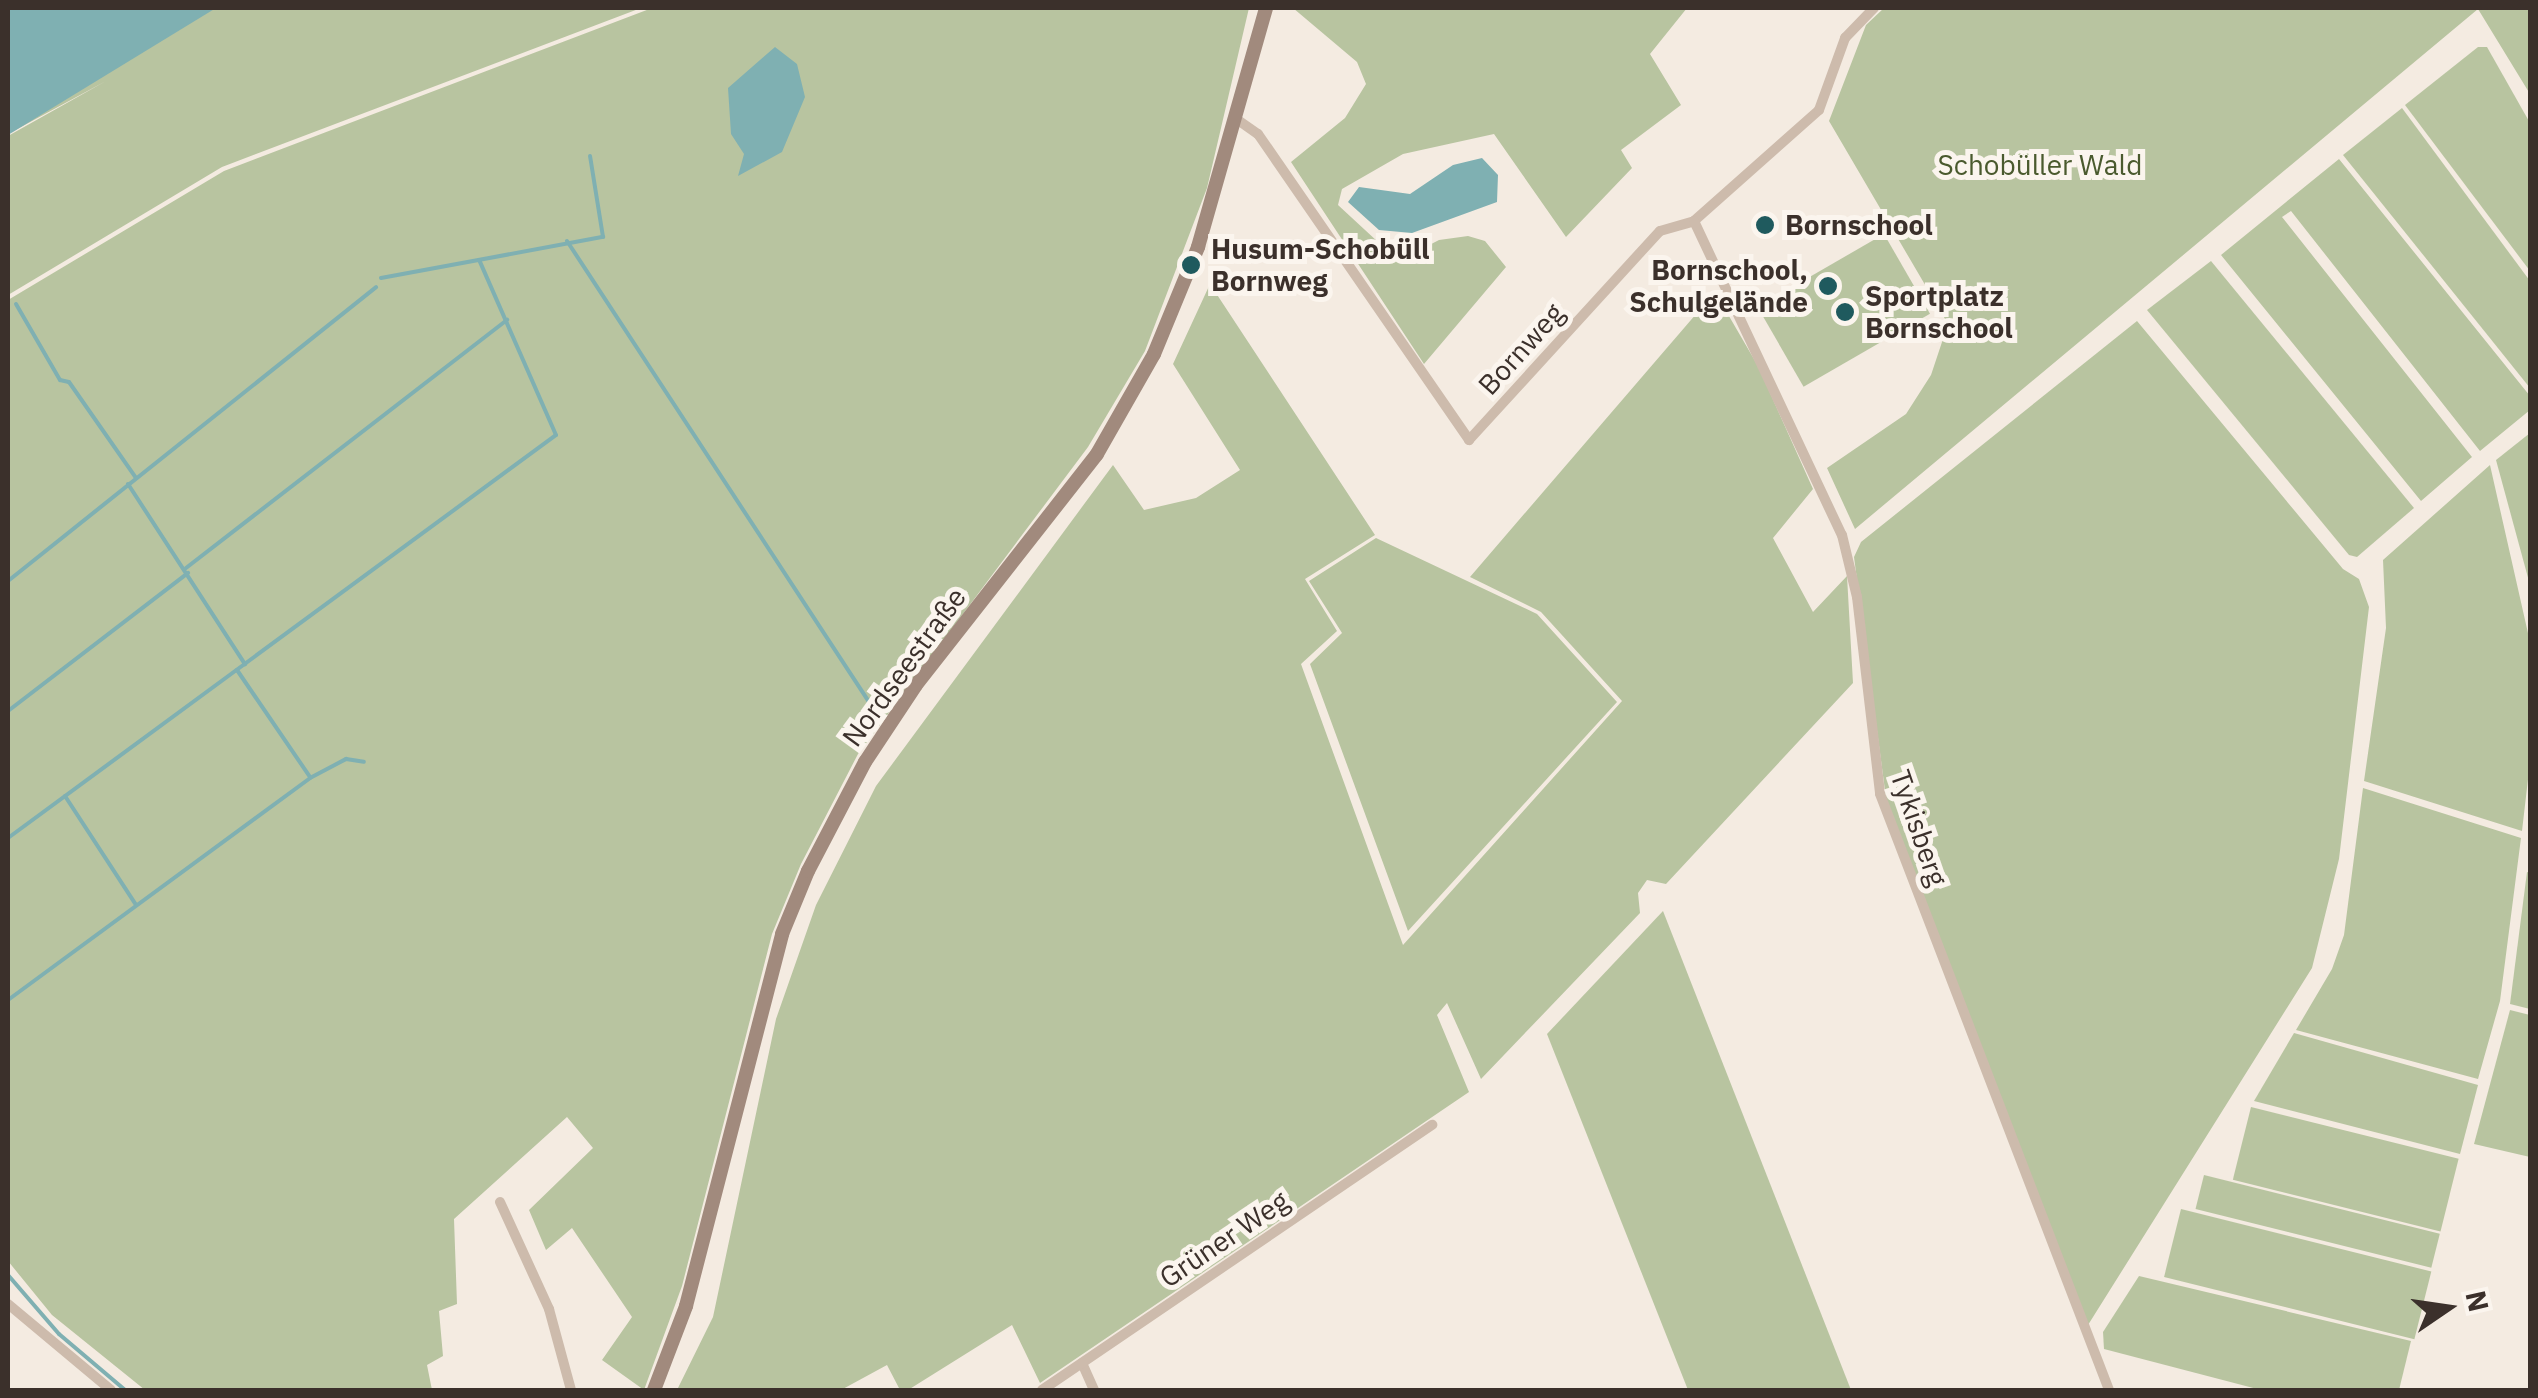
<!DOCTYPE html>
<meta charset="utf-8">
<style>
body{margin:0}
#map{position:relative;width:2538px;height:1398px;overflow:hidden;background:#f4ebe1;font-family:"IBM Plex Sans",sans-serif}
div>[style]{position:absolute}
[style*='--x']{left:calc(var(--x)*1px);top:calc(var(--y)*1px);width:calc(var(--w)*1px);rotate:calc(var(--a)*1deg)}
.green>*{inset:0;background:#b8c4a0;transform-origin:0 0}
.water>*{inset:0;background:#7fb0b2}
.stream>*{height:4px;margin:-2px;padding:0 2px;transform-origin:2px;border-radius:2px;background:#7fb0b2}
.street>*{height:10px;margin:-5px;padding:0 5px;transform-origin:5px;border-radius:5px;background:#cdbbac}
.secondary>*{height:14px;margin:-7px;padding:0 7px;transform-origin:7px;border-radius:7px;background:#a18a7d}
.dots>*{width:28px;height:28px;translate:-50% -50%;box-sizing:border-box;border:5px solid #fbf5ee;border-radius:50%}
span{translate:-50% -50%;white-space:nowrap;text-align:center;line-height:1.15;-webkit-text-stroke:10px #fbf5ee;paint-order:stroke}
.park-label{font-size:28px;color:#4a5a2e}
.poi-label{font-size:28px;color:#3b302b;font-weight:700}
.left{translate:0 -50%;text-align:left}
.right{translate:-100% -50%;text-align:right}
.street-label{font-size:28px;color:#3b302b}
.frame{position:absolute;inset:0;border:10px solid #3b302b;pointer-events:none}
.north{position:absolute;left:2398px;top:1258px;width:100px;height:100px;-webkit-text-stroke:8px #fbf5ee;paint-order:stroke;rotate:77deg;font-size:28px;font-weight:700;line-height:40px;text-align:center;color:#3b302b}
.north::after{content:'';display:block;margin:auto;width:35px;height:45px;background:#3b302b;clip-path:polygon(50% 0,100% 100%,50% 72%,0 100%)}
</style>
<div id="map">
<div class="green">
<div style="clip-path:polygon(8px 8px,641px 8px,222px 167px,8px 295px,8px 136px,106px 81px,8px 134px)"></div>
<div style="clip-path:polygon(652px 8px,1249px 8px,1207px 188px,1145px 351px,1088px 447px,858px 754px,801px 864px,772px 934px,682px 1286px,644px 1390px,602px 1360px,632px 1317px,572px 1228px,546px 1250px,529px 1210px,593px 1148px,567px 1117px,454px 1219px,457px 1304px,439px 1311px,443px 1356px,427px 1365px,432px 1390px,145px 1390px,52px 1315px,8px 1261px,8px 300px,224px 171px)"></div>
<div style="clip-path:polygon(1293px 8px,1687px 8px,1650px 54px,1681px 105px,1621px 150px,1632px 168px,1566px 237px,1494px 134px,1403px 154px,1342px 189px,1338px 205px,1378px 242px,1412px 254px,1439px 240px,1468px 236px,1485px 241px,1506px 267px,1424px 364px,1291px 162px,1345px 118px,1366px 84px,1357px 62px)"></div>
<div style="clip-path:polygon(1884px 8px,2530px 8px,2530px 94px,2478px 9px,1855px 529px,1827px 468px,1906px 414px,1931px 375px,1948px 324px,1829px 121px,1866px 25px)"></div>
<div style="clip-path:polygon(2478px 47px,2487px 47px,2530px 123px,2530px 271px,2405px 105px)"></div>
<div style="clip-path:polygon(2402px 108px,2530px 281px,2530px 388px,2343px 155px)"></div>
<div style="clip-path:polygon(2339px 159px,2530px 396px,2530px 410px,2480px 451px,2291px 211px,2282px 217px,2472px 457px,2421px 501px,2221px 255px)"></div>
<div style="left:1884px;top:234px;width:92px;height:146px;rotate:60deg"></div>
<div style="clip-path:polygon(2211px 261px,2414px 508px,2357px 557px,2349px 555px,2147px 310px)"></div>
<div style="clip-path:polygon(1210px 284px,1375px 535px,1305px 579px,1337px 631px,1301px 664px,1403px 945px,1622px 701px,1541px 612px,1470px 577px,1715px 292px,1758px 366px,1813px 489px,1773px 538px,1813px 612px,1847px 576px,1853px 683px,1666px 884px,1647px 880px,1638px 893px,1640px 913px,1481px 1079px,1447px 1003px,1437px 1015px,1469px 1092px,1040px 1383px,1012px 1325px,908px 1390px,900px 1390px,887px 1365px,841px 1390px,677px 1390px,713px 1317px,776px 1019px,816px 905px,876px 786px,1113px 465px,1144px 510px,1196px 498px,1240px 470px,1173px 364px)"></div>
<div style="clip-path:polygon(2137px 321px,2343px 569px,2359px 579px,2369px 607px,2339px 859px,2312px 968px,2088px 1325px,1886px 798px,1854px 557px,1861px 542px)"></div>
<div style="clip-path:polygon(2530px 433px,2530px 585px,2496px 460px)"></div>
<div style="clip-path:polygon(2490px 465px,2530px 642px,2530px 762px,2522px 831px,2364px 781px,2386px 628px,2383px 560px)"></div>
<div style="clip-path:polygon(1376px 538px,1537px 614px,1617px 702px,1408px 931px,1310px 664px,1342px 633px,1309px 581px)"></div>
<div style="clip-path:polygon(2363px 788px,2521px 838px,2500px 1001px,2478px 1079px,2296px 1030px,2332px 969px,2344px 935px)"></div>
<div style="clip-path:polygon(2527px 872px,2530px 873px,2530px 1009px,2510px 1004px)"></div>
<div style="clip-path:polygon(1663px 911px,1851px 1390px,1688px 1390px,1547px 1034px)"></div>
<div style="clip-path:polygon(2510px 1010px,2530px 1015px,2530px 1157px,2474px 1144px)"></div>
<div style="clip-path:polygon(2294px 1033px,2478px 1085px,2460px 1154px,2254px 1101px)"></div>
<div style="left:2251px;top:1107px;width:214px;height:75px;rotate:14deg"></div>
<div style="left:2204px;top:1175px;width:243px;height:35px;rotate:14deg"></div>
<div style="left:2181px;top:1209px;width:258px;height:70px;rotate:14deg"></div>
<div style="clip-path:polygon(2139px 1276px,2411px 1341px,2399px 1390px,2261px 1390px,2104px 1349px,2103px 1332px)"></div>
</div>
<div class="water">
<div style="clip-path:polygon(8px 8px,216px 8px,8px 135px)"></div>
<div style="clip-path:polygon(775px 47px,797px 64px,805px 97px,782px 152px,738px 176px,744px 154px,731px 134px,728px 88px)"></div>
<div style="clip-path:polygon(1482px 158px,1498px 175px,1497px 202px,1412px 233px,1379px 230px,1348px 202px,1359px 187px,1410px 194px,1453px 165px)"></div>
</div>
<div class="stream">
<div style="--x:567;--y:241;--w:551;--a:56.77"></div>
<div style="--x:381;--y:278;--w:226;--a:-10.5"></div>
<div style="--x:603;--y:237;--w:82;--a:-99.1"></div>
<div style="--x:16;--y:304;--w:88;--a:59.9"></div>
<div style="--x:60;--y:380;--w:9;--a:13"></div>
<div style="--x:69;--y:382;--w:117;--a:55.1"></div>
<div style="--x:128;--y:484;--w:215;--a:57"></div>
<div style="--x:186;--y:568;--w:406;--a:-37.7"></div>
<div style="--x:8;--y:581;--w:471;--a:-38.6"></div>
<div style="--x:237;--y:670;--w:130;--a:55.7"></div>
<div style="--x:8;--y:711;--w:227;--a:-37.5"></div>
<div style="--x:65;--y:796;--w:130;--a:56.9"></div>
<div style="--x:8;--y:838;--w:680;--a:-36.33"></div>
<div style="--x:556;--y:435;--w:191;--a:-113.7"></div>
<div style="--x:8;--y:1000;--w:375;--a:-36.3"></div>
<div style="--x:310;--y:778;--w:41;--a:-27.8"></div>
<div style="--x:346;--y:759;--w:18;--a:9"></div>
<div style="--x:8;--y:1275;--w:78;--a:49.2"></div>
<div style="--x:59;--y:1334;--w:87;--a:40.3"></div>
</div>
<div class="street">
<div style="--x:1235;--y:118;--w:28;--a:35"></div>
<div style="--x:1258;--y:134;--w:372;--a:55.4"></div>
<div style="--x:1469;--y:440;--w:283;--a:-47.6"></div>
<div style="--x:1660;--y:231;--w:35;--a:-16"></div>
<div style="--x:1694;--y:221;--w:167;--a:-41.6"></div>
<div style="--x:1819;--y:110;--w:77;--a:-70.1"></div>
<div style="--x:1845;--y:38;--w:42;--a:-46"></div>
<div style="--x:1694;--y:221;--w:347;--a:64.8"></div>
<div style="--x:1842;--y:535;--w:64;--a:76.4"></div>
<div style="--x:1857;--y:597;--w:198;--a:83.3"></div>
<div style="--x:1880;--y:794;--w:638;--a:68.98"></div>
<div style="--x:500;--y:1202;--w:118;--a:65.4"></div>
<div style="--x:549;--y:1309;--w:84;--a:74.8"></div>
<div style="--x:8;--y:1304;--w:134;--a:39.9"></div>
<div style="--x:1082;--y:1363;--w:30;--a:66"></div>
<div style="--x:1042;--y:1390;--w:472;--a:-34.2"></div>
</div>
<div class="secondary">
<div style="--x:654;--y:1390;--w:90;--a:-69.1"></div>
<div style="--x:686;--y:1306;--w:384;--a:-75.5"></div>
<div style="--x:782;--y:934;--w:68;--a:-67.6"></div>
<div style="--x:808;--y:871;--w:123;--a:-62.4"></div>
<div style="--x:865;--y:762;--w:92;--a:-56.5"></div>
<div style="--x:916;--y:685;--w:293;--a:-51.9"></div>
<div style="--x:1097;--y:454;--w:115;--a:-60.3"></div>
<div style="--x:1154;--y:354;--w:116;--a:-67.6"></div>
<div style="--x:1198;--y:247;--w:248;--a:-74.1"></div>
</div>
<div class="dots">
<div style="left:1765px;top:225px;background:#1f5a5e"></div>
<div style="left:1191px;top:265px;background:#1f5a5e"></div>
<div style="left:1828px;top:286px;background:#1f5a5e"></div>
<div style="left:1845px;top:312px;background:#1f5a5e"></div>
</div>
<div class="park-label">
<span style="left:2040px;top:165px">Schobüller Wald</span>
</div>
<div class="poi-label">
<span class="left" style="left:1785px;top:225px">Bornschool</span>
<span class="left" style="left:1211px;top:265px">Husum-Schobüll<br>Bornweg</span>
<span class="right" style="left:1808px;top:286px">Bornschool,<br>Schulgelände</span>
<span class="left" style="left:1865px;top:312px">Sportplatz<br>Bornschool</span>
</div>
<div class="street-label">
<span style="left:1521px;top:349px;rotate:-48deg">Bornweg</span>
<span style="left:904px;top:667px;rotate:-54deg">Nordseestraße</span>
<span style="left:1919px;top:828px;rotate:71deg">Tykisberg</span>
<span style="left:1224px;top:1239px;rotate:-34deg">Grüner Weg</span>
</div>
<div class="frame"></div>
<div class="north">N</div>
</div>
